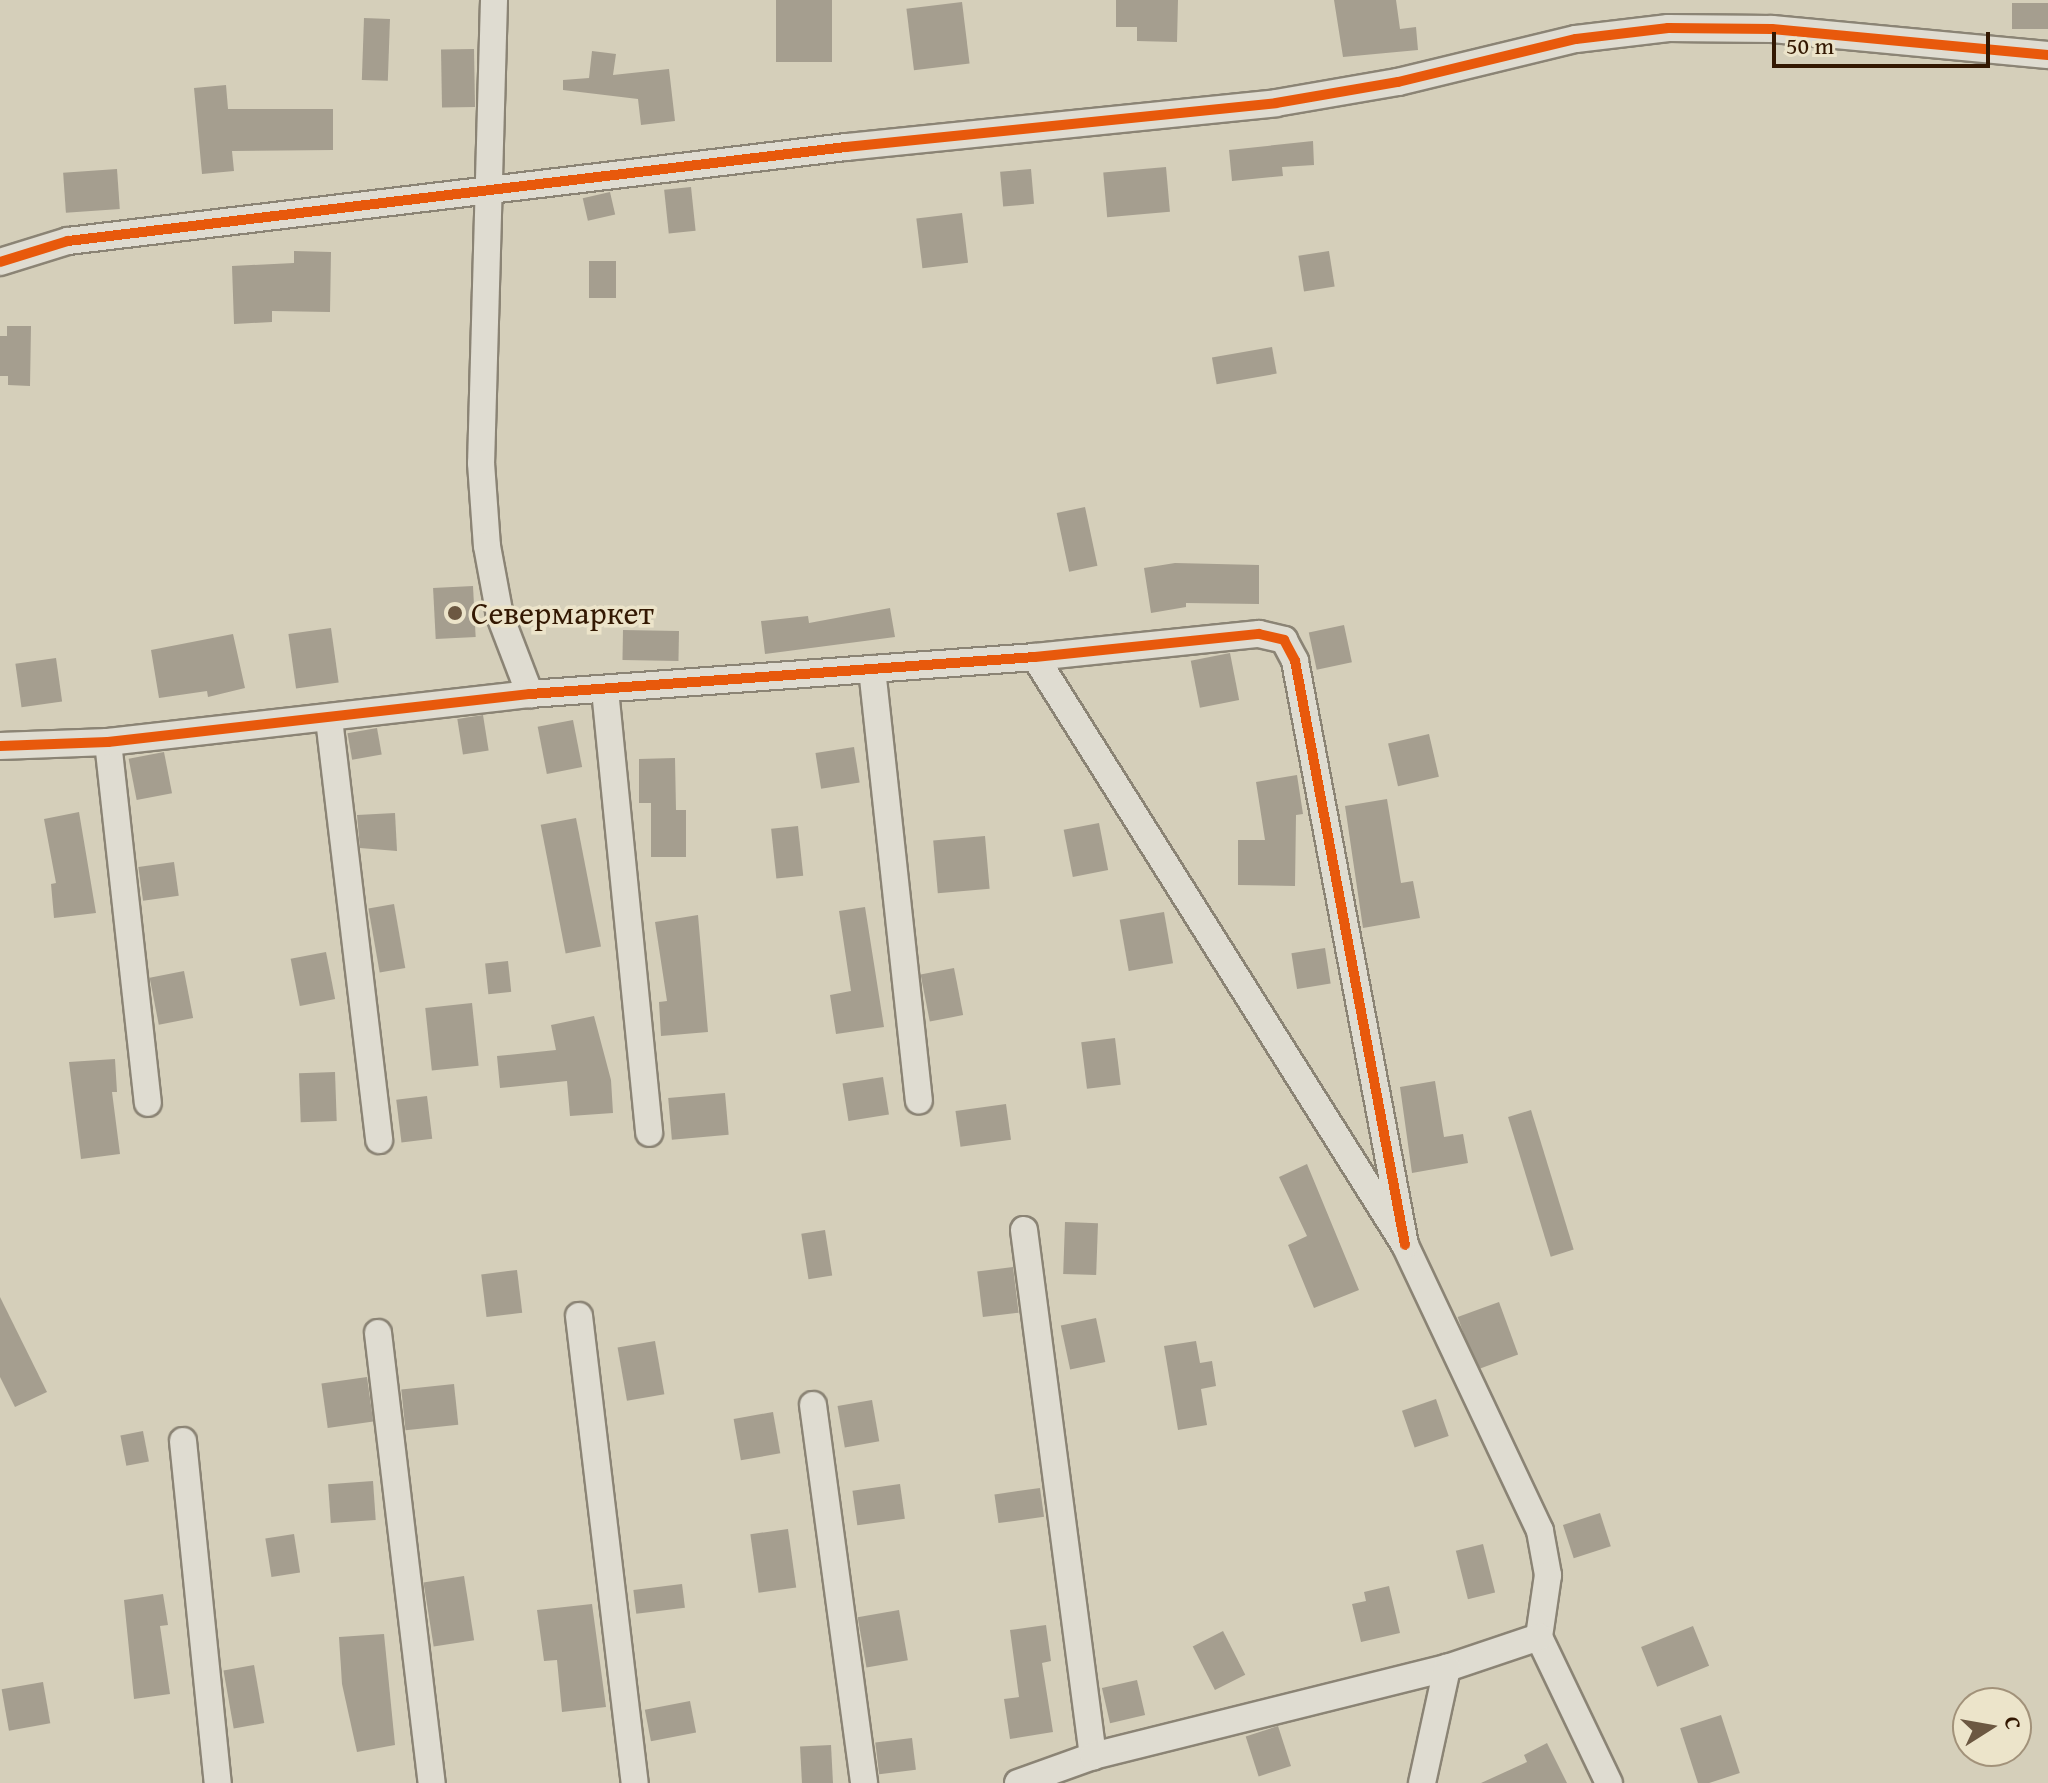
<!DOCTYPE html>
<meta charset="utf-8">
<style>
body{margin:0}
#map{position:relative;width:2048px;height:1783px;overflow:hidden;background:#d5cfba;font-family:"Gentium Book Plus",serif}
div>[style]{position:absolute}
[style*='--x']{left:calc(var(--x)*1px);top:calc(var(--y)*1px);width:calc(var(--w)*1px);rotate:calc(var(--a)*1deg)}
.building>*{inset:0;background:#a59e8f;transform-origin:0 0}
.roads{filter:drop-shadow(2px 0 #8b8475) drop-shadow(-2px 0 #8b8475) drop-shadow(0 2px #8b8475) drop-shadow(0 -2px #8b8475)}
.street>*{height:26px;margin:-13px;padding:0 13px;transform-origin:13px;border-radius:13px;background:#dfdcd1}
.cycleway>*{height:10px;margin:-5px;padding:0 5px;transform-origin:5px;border-radius:5px;background:#e8590c}
.dots>*{width:22px;height:22px;translate:-50% -50%;box-sizing:border-box;border:4px solid #ece4ca;border-radius:50%}
span{translate:-50% -50%;white-space:nowrap;text-align:center;line-height:1.15;-webkit-text-stroke:7px #ece4ca;paint-order:stroke}
.poi-label{font-size:32px;color:#331802}
.left{translate:0 -50%;text-align:left}
.north{position:absolute;left:1952px;top:1687px;width:80px;height:80px;box-sizing:border-box;background:#ece4ca;border:2px solid #a2927a;border-radius:50%;rotate:79deg;font-size:22px;font-weight:700;line-height:32px;text-align:center;color:#331802}
.north::after{content:'';display:block;margin:auto;width:28px;height:36px;background:#6c5842;clip-path:polygon(50% 0,100% 100%,50% 72%,0 100%)}
.scale{position:absolute;left:1772px;top:32px;width:218px;height:36px;box-sizing:border-box;border:4px solid #331802;border-top:0;padding-left:10px;font-size:24px;line-height:28px;white-space:nowrap;color:#331802;-webkit-text-stroke:6px #ece4ca;paint-order:stroke}
</style>
<div id="map">
<div class="building">
<div style="left:776px;top:0;width:56px;height:62px"></div>
<div style="clip-path:polygon(1116px 0,1178px 0,1177px 42px,1137px 41px,1137px 27px,1116px 27px)"></div>
<div style="clip-path:polygon(1334px 0,1396px 0,1400px 29px,1416px 27px,1418px 50px,1343px 57px)"></div>
<div style="left:962px;top:2px;width:62px;height:56px;rotate:83deg"></div>
<div style="left:2048px;top:3px;width:26px;height:36px;rotate:90deg"></div>
<div style="left:364px;top:18px;width:26px;height:62px;rotate:2deg"></div>
<div style="left:474px;top:49px;width:58px;height:33px;rotate:89deg"></div>
<div style="clip-path:polygon(592px 51px,616px 54px,613px 75px,669px 69px,675px 121px,641px 125px,638px 99px,563px 90px,563px 80px,589px 78px)"></div>
<div style="clip-path:polygon(226px 85px,228px 109px,333px 109px,333px 150px,232px 151px,234px 171px,202px 174px,194px 88px)"></div>
<div style="clip-path:polygon(1313px 141px,1314px 165px,1282px 167px,1283px 176px,1232px 181px,1229px 150px)"></div>
<div style="left:1166px;top:167px;width:45px;height:63px;rotate:85deg"></div>
<div style="left:117px;top:169px;width:40px;height:54px;rotate:86deg"></div>
<div style="left:1031px;top:169px;width:35px;height:31px;rotate:85deg"></div>
<div style="left:691px;top:187px;width:44px;height:27px;rotate:84deg"></div>
<div style="left:610px;top:192px;width:23px;height:28px;rotate:77deg"></div>
<div style="left:962px;top:213px;width:50px;height:46px;rotate:83deg"></div>
<div style="clip-path:polygon(294px 251px,331px 252px,330px 312px,272px 311px,272px 322px,234px 324px,232px 266px,294px 263px)"></div>
<div style="left:1329px;top:251px;width:36px;height:31px;rotate:81deg"></div>
<div style="left:589px;top:261px;width:27px;height:37px"></div>
<div style="clip-path:polygon(7px 326px,31px 326px,30px 386px,8px 385px,8px 376px,0 376px,0 336px,7px 336px)"></div>
<div style="left:1272px;top:347px;width:27px;height:61px;rotate:80deg"></div>
<div style="left:1085px;top:507px;width:60px;height:29px;rotate:78deg"></div>
<div style="clip-path:polygon(1175px 563px,1259px 565px,1259px 604px,1186px 603px,1186px 607px,1151px 613px,1144px 568px)"></div>
<div style="left:473px;top:586px;width:51px;height:40px;rotate:87deg"></div>
<div style="clip-path:polygon(890px 608px,895px 637px,765px 654px,761px 621px,808px 616px,809px 623px)"></div>
<div style="left:1344px;top:625px;width:38px;height:36px;rotate:78deg"></div>
<div style="left:331px;top:628px;width:55px;height:43px;rotate:82deg"></div>
<div style="left:623px;top:630px;width:56px;height:30px;rotate:1deg"></div>
<div style="clip-path:polygon(233px 634px,245px 688px,208px 697px,207px 691px,159px 698px,151px 650px)"></div>
<div style="left:1230px;top:653px;width:48px;height:40px;rotate:79deg"></div>
<div style="left:56px;top:658px;width:44px;height:41px;rotate:82deg"></div>
<div style="left:483px;top:715px;width:36px;height:26px;rotate:81deg"></div>
<div style="left:573px;top:720px;width:48px;height:36px;rotate:79deg"></div>
<div style="left:377px;top:728px;width:27px;height:30px;rotate:80deg"></div>
<div style="left:1429px;top:734px;width:44px;height:42px;rotate:77deg"></div>
<div style="left:854px;top:747px;width:36px;height:39px;rotate:81deg"></div>
<div style="left:164px;top:752px;width:42px;height:36px;rotate:79deg"></div>
<div style="clip-path:polygon(675px 758px,676px 810px,686px 810px,686px 857px,651px 857px,651px 803px,639px 803px,639px 759px)"></div>
<div style="clip-path:polygon(1297px 775px,1303px 814px,1296px 815px,1295px 886px,1238px 885px,1238px 840px,1265px 840px,1256px 782px)"></div>
<div style="clip-path:polygon(1387px 799px,1401px 883px,1413px 881px,1420px 918px,1363px 928px,1345px 806px)"></div>
<div style="clip-path:polygon(79px 812px,96px 913px,54px 918px,51px 884px,56px 883px,44px 819px)"></div>
<div style="clip-path:polygon(395px 813px,397px 851px,360px 848px,357px 815px)"></div>
<div style="left:576px;top:818px;width:131px;height:36px;rotate:79deg"></div>
<div style="left:1099px;top:823px;width:48px;height:36px;rotate:79deg"></div>
<div style="left:798px;top:826px;width:50px;height:27px;rotate:84deg"></div>
<div style="left:985px;top:836px;width:53px;height:52px;rotate:85deg"></div>
<div style="left:174px;top:862px;width:34px;height:36px;rotate:82deg"></div>
<div style="left:394px;top:904px;width:65px;height:26px;rotate:80deg"></div>
<div style="clip-path:polygon(865px 907px,884px 1027px,836px 1034px,830px 995px,851px 991px,839px 911px)"></div>
<div style="left:1164px;top:912px;width:52px;height:45px;rotate:80deg"></div>
<div style="clip-path:polygon(698px 915px,708px 1032px,661px 1036px,659px 1002px,667px 1001px,655px 922px)"></div>
<div style="left:1325px;top:948px;width:36px;height:34px;rotate:81deg"></div>
<div style="left:326px;top:952px;width:48px;height:36px;rotate:79deg"></div>
<div style="left:508px;top:961px;width:31px;height:23px;rotate:84deg"></div>
<div style="left:954px;top:968px;width:48px;height:34px;rotate:79deg"></div>
<div style="left:184px;top:971px;width:48px;height:35px;rotate:79deg"></div>
<div style="left:472px;top:1003px;width:63px;height:47px;rotate:84deg"></div>
<div style="clip-path:polygon(594px 1016px,611px 1080px,613px 1113px,570px 1116px,567px 1081px,500px 1088px,497px 1056px,556px 1050px,551px 1025px)"></div>
<div style="left:1115px;top:1038px;width:47px;height:34px;rotate:83deg"></div>
<div style="clip-path:polygon(115px 1059px,117px 1092px,112px 1092px,120px 1154px,81px 1159px,69px 1062px)"></div>
<div style="left:335px;top:1072px;width:49px;height:36px;rotate:88deg"></div>
<div style="left:883px;top:1077px;width:38px;height:41px;rotate:81deg"></div>
<div style="clip-path:polygon(1435px 1081px,1444px 1137px,1463px 1134px,1468px 1163px,1412px 1173px,1400px 1087px)"></div>
<div style="left:725px;top:1093px;width:42px;height:57px;rotate:85deg"></div>
<div style="left:427px;top:1096px;width:43px;height:31px;rotate:83deg"></div>
<div style="left:1006px;top:1104px;width:36px;height:51px;rotate:82deg"></div>
<div style="left:1531px;top:1110px;width:146px;height:24px;rotate:73deg"></div>
<div style="clip-path:polygon(1307px 1164px,1359px 1290px,1314px 1308px,1288px 1245px,1307px 1236px,1279px 1177px)"></div>
<div style="left:1065px;top:1222px;width:33px;height:52px;rotate:2deg"></div>
<div style="left:825px;top:1230px;width:46px;height:24px;rotate:81deg"></div>
<div style="left:1013px;top:1267px;width:46px;height:36px;rotate:83deg"></div>
<div style="left:517px;top:1270px;width:43px;height:36px;rotate:83deg"></div>
<div style="clip-path:polygon(0 1297px,47px 1392px,15px 1407px,0 1377px)"></div>
<div style="left:1499px;top:1302px;width:56px;height:44px;rotate:70deg"></div>
<div style="left:1096px;top:1318px;width:45px;height:36px;rotate:78deg"></div>
<div style="left:655px;top:1341px;width:54px;height:38px;rotate:80deg"></div>
<div style="clip-path:polygon(1196px 1341px,1200px 1363px,1212px 1361px,1216px 1386px,1201px 1389px,1207px 1425px,1178px 1430px,1164px 1346px)"></div>
<div style="left:367px;top:1377px;width:45px;height:46px;rotate:82deg"></div>
<div style="left:454px;top:1384px;width:41px;height:53px;rotate:84deg"></div>
<div style="left:1436px;top:1399px;width:39px;height:36px;rotate:71deg"></div>
<div style="left:872px;top:1400px;width:42px;height:35px;rotate:80deg"></div>
<div style="left:773px;top:1412px;width:42px;height:40px;rotate:80deg"></div>
<div style="left:143px;top:1431px;width:31px;height:23px;rotate:79deg"></div>
<div style="left:373px;top:1481px;width:39px;height:45px;rotate:86deg"></div>
<div style="left:900px;top:1484px;width:35px;height:48px;rotate:82deg"></div>
<div style="left:1040px;top:1488px;width:29px;height:46px;rotate:82deg"></div>
<div style="left:1600px;top:1513px;width:35px;height:39px;rotate:72deg"></div>
<div style="left:788px;top:1529px;width:59px;height:38px;rotate:82deg"></div>
<div style="left:294px;top:1534px;width:39px;height:29px;rotate:81deg"></div>
<div style="left:1483px;top:1544px;width:50px;height:28px;rotate:76deg"></div>
<div style="left:464px;top:1576px;width:65px;height:41px;rotate:81deg"></div>
<div style="left:682px;top:1584px;width:24px;height:49px;rotate:83deg"></div>
<div style="clip-path:polygon(1389px 1586px,1400px 1633px,1361px 1642px,1352px 1604px,1366px 1601px,1364px 1592px)"></div>
<div style="clip-path:polygon(163px 1594px,168px 1625px,160px 1626px,170px 1694px,134px 1699px,124px 1600px)"></div>
<div style="clip-path:polygon(592px 1604px,606px 1707px,562px 1712px,557px 1660px,544px 1661px,537px 1610px)"></div>
<div style="left:899px;top:1610px;width:51px;height:42px;rotate:80deg"></div>
<div style="clip-path:polygon(1046px 1625px,1051px 1661px,1042px 1663px,1053px 1732px,1010px 1739px,1004px 1699px,1019px 1697px,1010px 1630px)"></div>
<div style="left:1693px;top:1626px;width:43px;height:56px;rotate:68deg"></div>
<div style="left:1223px;top:1631px;width:49px;height:34px;rotate:63deg"></div>
<div style="clip-path:polygon(384px 1634px,395px 1745px,357px 1752px,342px 1684px,339px 1637px)"></div>
<div style="left:254px;top:1665px;width:59px;height:31px;rotate:80deg"></div>
<div style="left:1137px;top:1680px;width:36px;height:36px;rotate:77deg"></div>
<div style="left:43px;top:1682px;width:42px;height:42px;rotate:80deg"></div>
<div style="left:690px;top:1701px;width:32px;height:46px;rotate:79deg"></div>
<div style="left:1721px;top:1715px;width:61px;height:43px;rotate:72deg"></div>
<div style="left:1278px;top:1726px;width:42px;height:34px;rotate:72deg"></div>
<div style="left:912px;top:1738px;width:32px;height:37px;rotate:83deg"></div>
<div style="clip-path:polygon(1547px 1743px,1567px 1783px,1481px 1783px,1527px 1762px,1524px 1755px)"></div>
<div style="left:831px;top:1745px;width:38px;height:31px;rotate:87deg"></div>
</div>
<div class="roads">
<div class="street">
<div style="--x:494;--y:0;--w:463;--a:91.6"></div>
<div style="--x:481;--y:463;--w:83;--a:85.9"></div>
<div style="--x:487;--y:546;--w:71;--a:79.5"></div>
<div style="--x:500;--y:616;--w:84;--a:69"></div>
<div style="--x:0;--y:262;--w:71;--a:-17.2"></div>
<div style="--x:68;--y:241;--w:784;--a:-6.89"></div>
<div style="--x:846;--y:147;--w:432;--a:-5.8"></div>
<div style="--x:1276;--y:103;--w:124;--a:-9.8"></div>
<div style="--x:1398;--y:82;--w:183;--a:-13.6"></div>
<div style="--x:1576;--y:39;--w:93;--a:-6.8"></div>
<div style="--x:1668;--y:28;--w:104;--a:0.6"></div>
<div style="--x:1772;--y:29;--w:277;--a:5.4"></div>
<div style="--x:1035;--y:657;--w:695;--a:57.82"></div>
<div style="--x:1405;--y:1245;--w:316;--a:64.7"></div>
<div style="--x:1540;--y:1531;--w:45;--a:79.7"></div>
<div style="--x:1548;--y:1575;--w:63;--a:98.3"></div>
<div style="--x:1539;--y:1637;--w:162;--a:64.4"></div>
<div style="--x:872;--y:669;--w:434;--a:83.8"></div>
<div style="--x:605;--y:690;--w:445;--a:84.3"></div>
<div style="--x:329;--y:719;--w:424;--a:83.2"></div>
<div style="--x:108;--y:742;--w:363;--a:83.7"></div>
<div style="--x:0;--y:746;--w:108;--a:-2.1"></div>
<div style="--x:108;--y:742;--w:425;--a:-6.5"></div>
<div style="--x:530;--y:694;--w:506;--a:-4.19"></div>
<div style="--x:1035;--y:657;--w:225;--a:-5.9"></div>
<div style="--x:1259;--y:634;--w:26;--a:13"></div>
<div style="--x:1284;--y:640;--w:24;--a:62"></div>
<div style="--x:1295;--y:661;--w:594;--a:79.33"></div>
<div style="--x:1024;--y:1230;--w:531;--a:82.53"></div>
<div style="--x:579;--y:1316;--w:470;--a:83.2"></div>
<div style="--x:378;--y:1333;--w:453;--a:83.2"></div>
<div style="--x:813;--y:1405;--w:381;--a:82.3"></div>
<div style="--x:183;--y:1441;--w:344;--a:84.2"></div>
<div style="--x:1018;--y:1783;--w:80;--a:-19.8"></div>
<div style="--x:1093;--y:1756;--w:365;--a:-14"></div>
<div style="--x:1447;--y:1668;--w:97;--a:-18.6"></div>
<div style="--x:1422;--y:1783;--w:118;--a:-77.7"></div>
</div>
</div>
<div class="cycleway">
<div style="--x:0;--y:262;--w:71;--a:-17.2"></div>
<div style="--x:68;--y:241;--w:784;--a:-6.89"></div>
<div style="--x:846;--y:147;--w:432;--a:-5.8"></div>
<div style="--x:1276;--y:103;--w:124;--a:-9.8"></div>
<div style="--x:1398;--y:82;--w:183;--a:-13.6"></div>
<div style="--x:1576;--y:39;--w:93;--a:-6.8"></div>
<div style="--x:1668;--y:28;--w:104;--a:0.6"></div>
<div style="--x:1772;--y:29;--w:277;--a:5.4"></div>
<div style="--x:0;--y:746;--w:108;--a:-2.1"></div>
<div style="--x:108;--y:742;--w:425;--a:-6.5"></div>
<div style="--x:530;--y:694;--w:506;--a:-4.19"></div>
<div style="--x:1035;--y:657;--w:225;--a:-5.9"></div>
<div style="--x:1259;--y:634;--w:26;--a:13"></div>
<div style="--x:1284;--y:640;--w:24;--a:62"></div>
<div style="--x:1295;--y:661;--w:594;--a:79.33"></div>
</div>
<div class="dots">
<div style="left:455px;top:613px;background:#6c5842"></div>
</div>
<div class="poi-label">
<span class="left" style="left:471px;top:613px">Севермаркет</span>
</div>
<div class="north">С</div>
<div class="scale">50 m</div>
</div>
